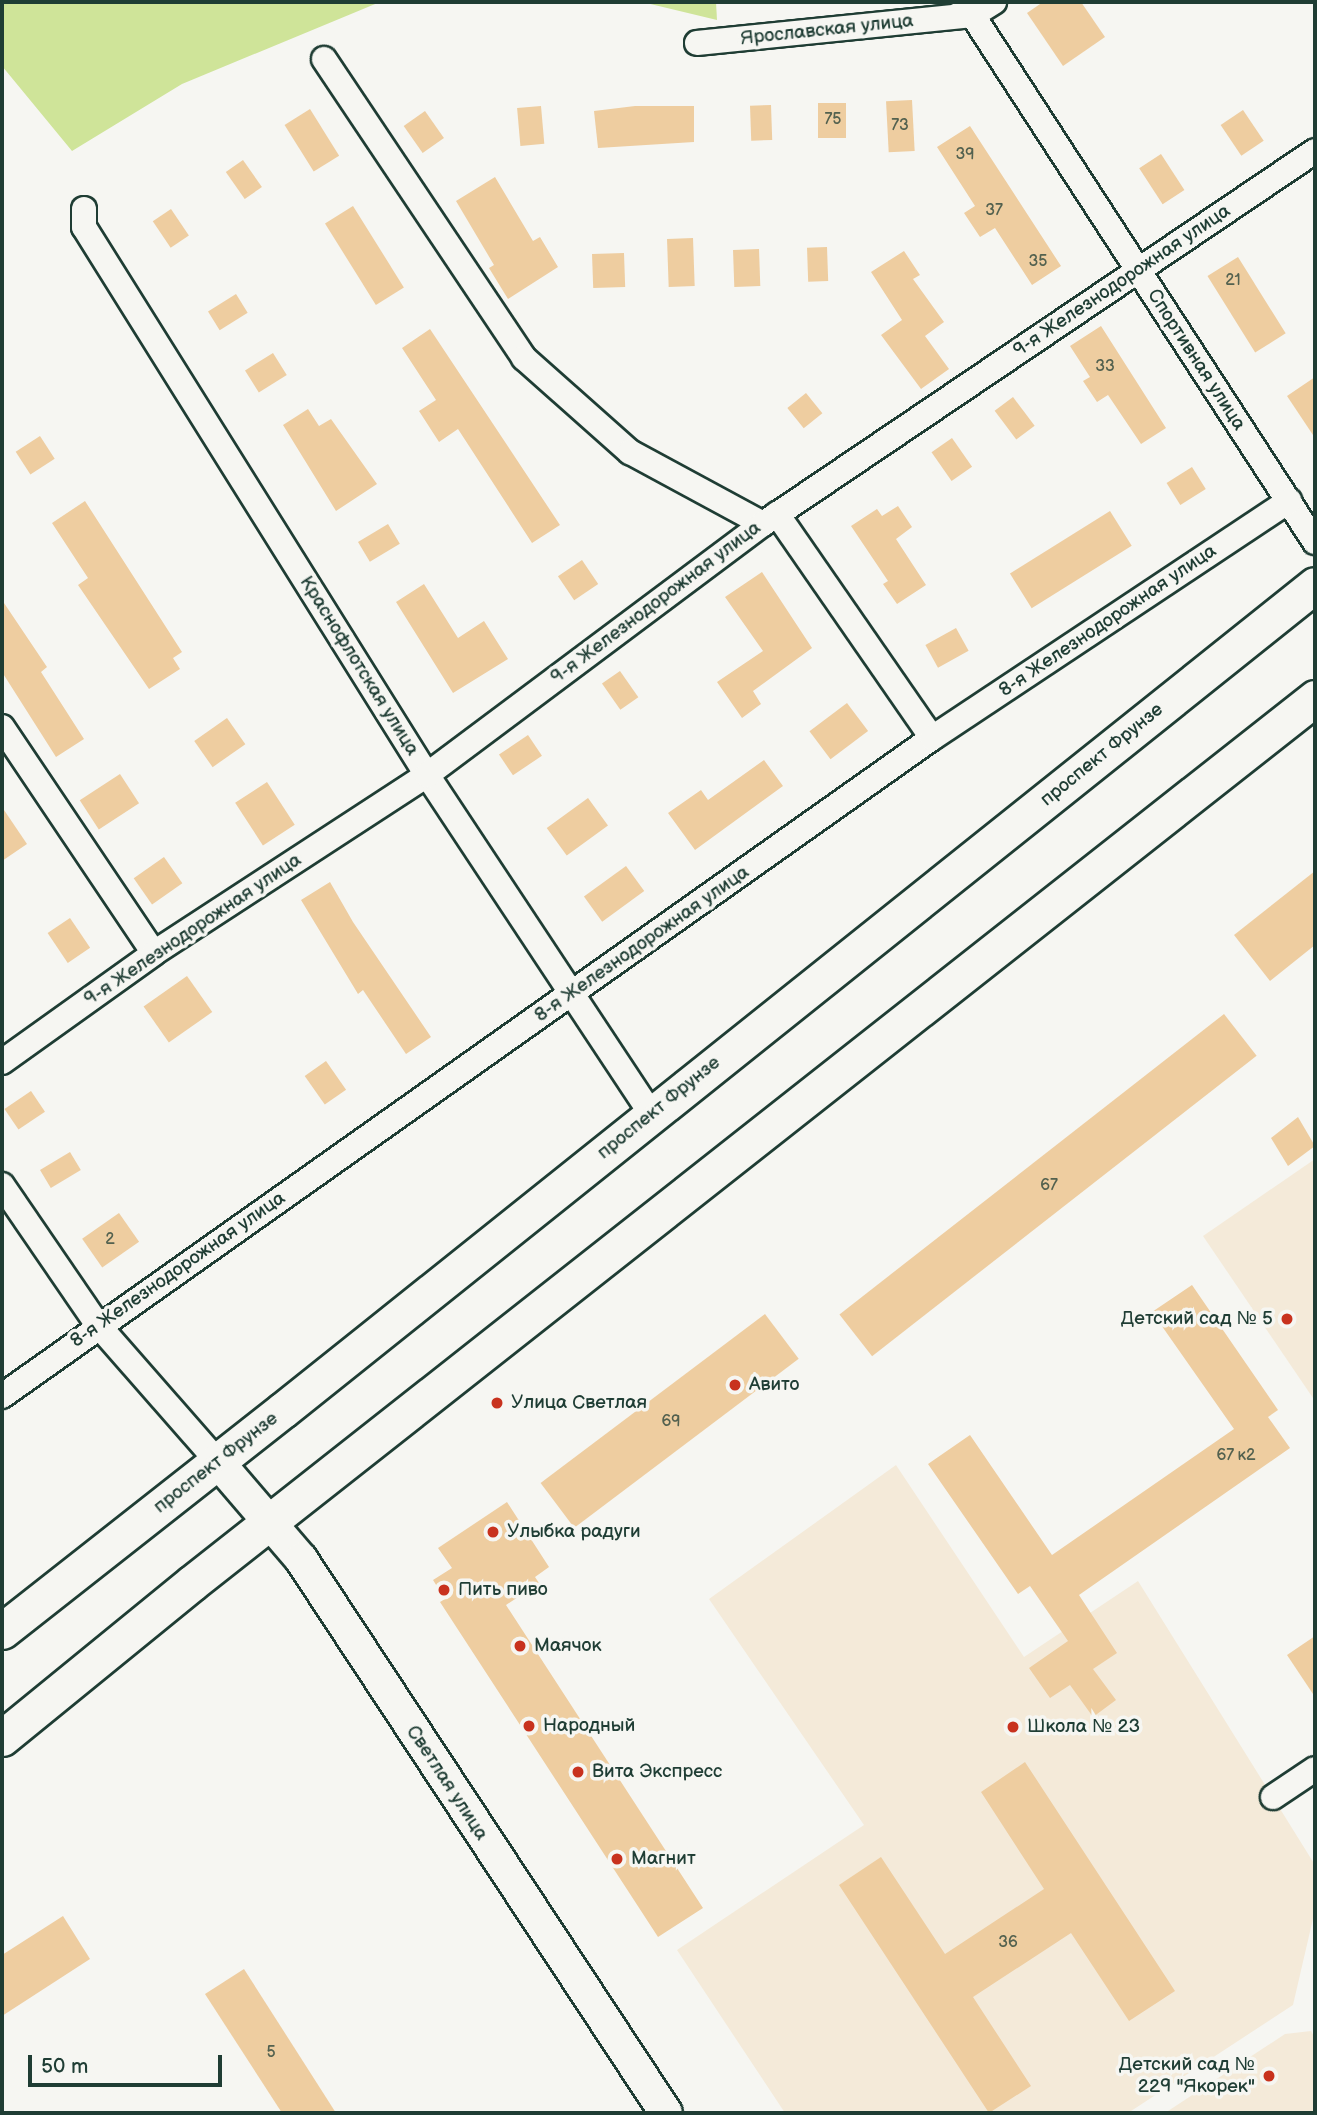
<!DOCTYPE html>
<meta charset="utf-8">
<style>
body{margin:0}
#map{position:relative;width:1317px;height:2115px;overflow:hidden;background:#f6f6f2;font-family:"Balsamiq Sans",sans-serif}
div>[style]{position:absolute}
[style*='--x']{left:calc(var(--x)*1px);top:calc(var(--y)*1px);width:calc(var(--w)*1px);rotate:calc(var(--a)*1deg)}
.built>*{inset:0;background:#f4ead9}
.green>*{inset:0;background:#cfe499}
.building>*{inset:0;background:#eecda0;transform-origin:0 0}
.roads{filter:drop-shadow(2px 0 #1f3d34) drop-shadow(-2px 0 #1f3d34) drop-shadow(0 2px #1f3d34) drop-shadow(0 -2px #1f3d34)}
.minor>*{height:24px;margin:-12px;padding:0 12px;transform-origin:12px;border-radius:12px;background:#f6f6f2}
.tertiary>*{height:32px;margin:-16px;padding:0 16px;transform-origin:16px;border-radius:16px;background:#f6f6f2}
.secondary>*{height:35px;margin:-17.5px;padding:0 17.5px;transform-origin:17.5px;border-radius:17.5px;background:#f6f6f2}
.dots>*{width:19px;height:19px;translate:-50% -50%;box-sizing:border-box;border:4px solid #f6f6f2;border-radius:50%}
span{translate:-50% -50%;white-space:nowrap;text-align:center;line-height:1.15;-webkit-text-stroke:7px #f6f6f2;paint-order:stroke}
.number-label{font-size:16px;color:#53614f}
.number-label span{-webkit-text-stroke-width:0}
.street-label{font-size:19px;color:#1f3d34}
.poi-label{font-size:19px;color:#1f3d34}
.right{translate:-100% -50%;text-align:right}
.left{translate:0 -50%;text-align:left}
.frame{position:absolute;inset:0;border:4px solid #1f3d34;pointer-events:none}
.scale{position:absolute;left:28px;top:2055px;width:194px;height:32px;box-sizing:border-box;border:4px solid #1f3d34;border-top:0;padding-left:9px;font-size:21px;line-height:24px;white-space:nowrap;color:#1f3d34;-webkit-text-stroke:5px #f6f6f2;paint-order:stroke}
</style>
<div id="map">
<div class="built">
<div style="clip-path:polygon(1315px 1159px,1315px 1401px,1203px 1236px)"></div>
<div style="clip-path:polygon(896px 1465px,1024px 1657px,1138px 1581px,1315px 1865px,1315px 1910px,1293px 2005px,1128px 2113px,785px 2113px,677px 1950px,864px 1825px,709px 1599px)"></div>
<div style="clip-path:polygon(1311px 2031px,1315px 2038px,1315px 2113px,1165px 2113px,1285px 2034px)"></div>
</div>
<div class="green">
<div style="clip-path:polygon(2px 2px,380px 2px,182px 84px,72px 151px,2px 66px)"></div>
<div style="clip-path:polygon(642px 2px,716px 2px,717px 20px)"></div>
</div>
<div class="building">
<div style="clip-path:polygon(1043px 2px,1081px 2px,1105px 37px,1063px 66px,1027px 13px)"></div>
<div style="left:912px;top:100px;width:51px;height:26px;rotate:87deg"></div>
<div style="left:818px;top:103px;width:28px;height:35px"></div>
<div style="left:771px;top:105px;width:35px;height:21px;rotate:88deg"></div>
<div style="left:541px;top:106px;width:38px;height:24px;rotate:85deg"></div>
<div style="clip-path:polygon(635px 106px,694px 106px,694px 142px,598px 148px,594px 111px)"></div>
<div style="left:310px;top:109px;width:55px;height:30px;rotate:58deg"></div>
<div style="left:1243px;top:110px;width:37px;height:27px;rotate:56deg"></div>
<div style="left:425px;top:111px;width:33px;height:26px;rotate:55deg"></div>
<div style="clip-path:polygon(970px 126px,1061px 266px,1032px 285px,995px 228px,980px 237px,964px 213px,975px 206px,937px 147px)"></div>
<div style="left:1161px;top:154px;width:43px;height:26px;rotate:57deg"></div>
<div style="left:243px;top:160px;width:33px;height:21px;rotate:55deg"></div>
<div style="clip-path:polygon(495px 177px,533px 241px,540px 237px,558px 267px,508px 299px,489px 268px,494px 265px,456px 201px)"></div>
<div style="left:353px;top:206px;width:96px;height:33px;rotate:58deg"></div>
<div style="left:171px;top:209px;width:32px;height:22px;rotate:56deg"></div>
<div style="left:693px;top:238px;width:48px;height:26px;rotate:88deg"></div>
<div style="left:827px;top:247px;width:34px;height:20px;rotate:88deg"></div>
<div style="left:759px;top:249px;width:37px;height:26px;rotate:88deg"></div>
<div style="clip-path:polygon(904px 251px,920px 275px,913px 279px,944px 322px,925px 336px,949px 369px,921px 389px,881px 335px,902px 320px,871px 272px)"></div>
<div style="left:624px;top:253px;width:34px;height:32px;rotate:88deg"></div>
<div style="left:1238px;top:257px;width:90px;height:36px;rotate:58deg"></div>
<div style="left:236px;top:294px;width:22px;height:33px;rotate:58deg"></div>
<div style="clip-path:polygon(1101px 326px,1166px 428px,1141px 444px,1108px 395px,1097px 402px,1083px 381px,1090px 377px,1070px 346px)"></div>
<div style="clip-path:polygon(430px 329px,560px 525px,532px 543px,458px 429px,439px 442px,419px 411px,436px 400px,402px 348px)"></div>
<div style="left:273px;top:353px;width:26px;height:33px;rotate:58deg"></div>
<div style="clip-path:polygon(1315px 377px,1315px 438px,1287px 396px)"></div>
<div style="left:806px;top:393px;width:26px;height:24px;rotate:51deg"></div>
<div style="left:1013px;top:397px;width:36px;height:23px;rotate:53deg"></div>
<div style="clip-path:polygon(308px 409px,319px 426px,331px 419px,377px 484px,336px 511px,283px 425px)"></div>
<div style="left:40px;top:436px;width:27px;height:29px;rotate:57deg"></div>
<div style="left:952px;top:438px;width:35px;height:25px;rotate:55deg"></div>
<div style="left:1192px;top:467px;width:26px;height:30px;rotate:58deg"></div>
<div style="clip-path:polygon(85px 501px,182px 652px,173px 658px,180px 669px,149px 689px,78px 585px,88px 578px,52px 523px)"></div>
<div style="clip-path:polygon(898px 506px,912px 527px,896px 539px,926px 585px,897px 604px,883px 584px,888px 581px,851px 526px,877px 509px,882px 516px)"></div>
<div style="left:1110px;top:511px;width:41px;height:118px;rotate:58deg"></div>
<div style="left:388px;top:524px;width:23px;height:35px;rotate:59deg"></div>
<div style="left:582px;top:560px;width:29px;height:29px;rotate:56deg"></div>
<div style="clip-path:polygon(762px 572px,812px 648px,753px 691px,761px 704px,742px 718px,717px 682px,763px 651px,725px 597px)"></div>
<div style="clip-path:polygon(424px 584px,458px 638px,484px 621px,508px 659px,453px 693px,396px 602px)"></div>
<div style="clip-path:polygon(2px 600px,47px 667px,41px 672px,84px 739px,56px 757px,2px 672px)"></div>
<div style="left:956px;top:628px;width:26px;height:35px;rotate:61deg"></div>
<div style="left:620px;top:671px;width:32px;height:22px;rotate:55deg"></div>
<div style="left:847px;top:703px;width:35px;height:47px;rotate:53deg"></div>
<div style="left:227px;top:718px;width:32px;height:40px;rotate:55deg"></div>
<div style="left:528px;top:735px;width:25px;height:35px;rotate:56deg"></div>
<div style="clip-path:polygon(764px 760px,783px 786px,695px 850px,668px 813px,701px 790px,708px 800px)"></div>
<div style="left:120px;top:774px;width:35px;height:48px;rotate:57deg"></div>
<div style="left:267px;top:782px;width:51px;height:38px;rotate:57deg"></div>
<div style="left:588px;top:798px;width:34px;height:51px;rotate:54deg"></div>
<div style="clip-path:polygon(2px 807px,27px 844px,2px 861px)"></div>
<div style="left:164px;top:857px;width:32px;height:37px;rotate:55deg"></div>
<div style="left:626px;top:866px;width:31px;height:52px;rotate:54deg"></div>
<div style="clip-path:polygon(1315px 871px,1315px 945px,1270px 981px,1234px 935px)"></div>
<div style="clip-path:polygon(330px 882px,353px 922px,431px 1037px,406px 1054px,363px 990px,358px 994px,301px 900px)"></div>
<div style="left:70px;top:918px;width:36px;height:27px;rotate:56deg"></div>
<div style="left:187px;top:976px;width:44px;height:53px;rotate:55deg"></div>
<div style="left:1224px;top:1014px;width:53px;height:488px;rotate:52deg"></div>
<div style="left:326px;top:1061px;width:35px;height:26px;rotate:55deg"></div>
<div style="left:31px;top:1091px;width:25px;height:32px;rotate:56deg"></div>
<div style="clip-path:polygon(1298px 1117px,1315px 1146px,1288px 1166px,1271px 1138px)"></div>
<div style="left:70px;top:1152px;width:21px;height:35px;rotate:59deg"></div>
<div style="left:119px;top:1213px;width:35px;height:45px;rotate:55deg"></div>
<div style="clip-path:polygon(1192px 1285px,1278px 1410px,1268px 1417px,1290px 1448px,1079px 1595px,1117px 1653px,1093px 1669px,1116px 1700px,1093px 1717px,1070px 1685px,1050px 1698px,1029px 1668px,1068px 1641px,1030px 1586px,1018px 1594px,928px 1464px,970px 1435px,1052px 1555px,1234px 1429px,1152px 1312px)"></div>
<div style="left:765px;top:1314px;width:56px;height:281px;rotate:53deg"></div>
<div style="clip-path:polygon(507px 1502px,549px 1567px,535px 1577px,539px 1583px,506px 1605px,703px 1908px,658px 1937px,440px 1602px,445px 1599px,433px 1580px,452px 1568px,438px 1548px)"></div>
<div style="clip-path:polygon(1315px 1636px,1315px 1697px,1287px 1655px)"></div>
<div style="clip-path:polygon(1025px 1762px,1175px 1991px,1129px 2021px,1071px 1933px,973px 1997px,1031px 2086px,989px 2113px,839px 1885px,881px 1857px,945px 1954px,1044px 1889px,981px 1792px)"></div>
<div style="clip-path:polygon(63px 1916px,90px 1959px,2px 2016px,2px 1955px)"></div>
<div style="clip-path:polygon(244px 1969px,336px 2113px,282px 2113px,205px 1994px)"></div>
</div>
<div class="roads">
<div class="minor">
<div style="--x:964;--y:2;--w:644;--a:56.98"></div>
<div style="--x:697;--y:43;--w:277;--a:-5.8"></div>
<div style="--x:973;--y:15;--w:25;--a:-32"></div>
<div style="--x:324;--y:59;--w:360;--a:56.2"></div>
<div style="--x:524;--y:358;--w:142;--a:41.6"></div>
<div style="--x:630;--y:452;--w:151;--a:28.4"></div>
<div style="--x:84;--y:209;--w:18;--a:90"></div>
<div style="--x:84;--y:227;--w:646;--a:57.96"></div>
<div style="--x:427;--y:775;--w:406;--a:56.5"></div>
<div style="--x:777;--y:514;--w:272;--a:55.3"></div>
<div style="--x:2;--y:727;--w:272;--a:56.1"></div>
<div style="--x:2;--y:1062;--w:187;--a:-35.6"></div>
<div style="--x:154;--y:953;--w:326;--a:-33.1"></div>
<div style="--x:427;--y:775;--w:419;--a:-36.8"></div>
<div style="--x:763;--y:524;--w:666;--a:-34.05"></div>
<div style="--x:2;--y:1185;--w:170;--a:55.6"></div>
<div style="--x:98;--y:1325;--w:181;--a:48.8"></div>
<div style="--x:2;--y:1396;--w:1139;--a:-35.28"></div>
<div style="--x:932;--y:738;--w:429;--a:-33.6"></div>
<div style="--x:1273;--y:1797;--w:50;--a:-33.7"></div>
</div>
<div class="tertiary">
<div style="--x:217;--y:1461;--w:129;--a:49.4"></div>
<div style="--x:301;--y:1559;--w:663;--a:56.62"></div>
</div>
<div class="secondary">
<div style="--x:2;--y:1631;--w:357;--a:-38.2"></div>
<div style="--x:283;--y:1410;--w:1321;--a:-38.64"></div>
<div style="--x:2;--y:1738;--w:245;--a:-39.2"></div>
<div style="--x:192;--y:1583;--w:1430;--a:-38.24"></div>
</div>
</div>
<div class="dots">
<div style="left:1287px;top:1319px;background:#c8321e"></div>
<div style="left:735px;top:1385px;background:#c8321e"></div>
<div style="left:497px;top:1403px;background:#c8321e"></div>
<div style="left:493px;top:1532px;background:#c8321e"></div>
<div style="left:444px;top:1590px;background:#c8321e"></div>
<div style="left:520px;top:1646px;background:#c8321e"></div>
<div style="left:529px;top:1726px;background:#c8321e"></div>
<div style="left:1013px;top:1727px;background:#c8321e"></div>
<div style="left:578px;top:1772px;background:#c8321e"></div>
<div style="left:617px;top:1859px;background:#c8321e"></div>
<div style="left:1269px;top:2076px;background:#c8321e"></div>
</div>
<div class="number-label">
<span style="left:833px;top:120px">75</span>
<span style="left:900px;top:126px">73</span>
<span style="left:965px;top:155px">39</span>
<span style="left:994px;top:211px">37</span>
<span style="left:1038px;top:262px">35</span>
<span style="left:1233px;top:281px">21</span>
<span style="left:1105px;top:367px">33</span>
<span style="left:1049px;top:1186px">67</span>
<span style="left:110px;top:1240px">2</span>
<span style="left:671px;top:1422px">69</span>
<span style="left:1236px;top:1456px">67 к2</span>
<span style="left:1008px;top:1943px">36</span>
<span style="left:271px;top:2053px">5</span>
</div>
<div class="street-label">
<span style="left:827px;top:30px;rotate:-6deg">Ярославская улица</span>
<span style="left:1122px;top:281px;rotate:-34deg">9-я Железнодорожная улица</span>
<span style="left:1196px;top:360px;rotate:57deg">Спортивная улица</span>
<span style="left:656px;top:603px;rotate:-37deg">9-я Железнодорожная улица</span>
<span style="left:1108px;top:621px;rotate:-34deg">8-я Железнодорожная улица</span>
<span style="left:359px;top:666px;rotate:58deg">Краснофлотская улица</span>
<span style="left:1102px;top:755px;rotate:-39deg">проспект Фрунзе</span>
<span style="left:193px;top:930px;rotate:-34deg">9-я Железнодорожная улица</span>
<span style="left:642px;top:944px;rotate:-35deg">8-я Железнодорожная улица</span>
<span style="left:659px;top:1108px;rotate:-39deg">проспект Фрунзе</span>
<span style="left:178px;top:1270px;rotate:-35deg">8-я Железнодорожная улица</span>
<span style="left:216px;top:1463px;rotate:-38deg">проспект Фрунзе</span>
<span style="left:447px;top:1783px;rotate:57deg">Светлая улица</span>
</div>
<div class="poi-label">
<span class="right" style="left:1273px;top:1319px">Детский сад № 5</span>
<span class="left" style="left:749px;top:1385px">Авито</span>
<span class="left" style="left:511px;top:1403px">Улица Светлая</span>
<span class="left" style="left:507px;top:1532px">Улыбка радуги</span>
<span class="left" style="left:458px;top:1590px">Пить пиво</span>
<span class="left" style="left:534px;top:1646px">Маячок</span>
<span class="left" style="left:543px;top:1726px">Народный</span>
<span class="left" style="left:1027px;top:1727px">Школа № 23</span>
<span class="left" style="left:592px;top:1772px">Вита Экспресс</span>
<span class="left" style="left:631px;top:1859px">Магнит</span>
<span class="right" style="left:1255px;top:2076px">Детский сад №<br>229 "Якорек"</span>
</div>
<div class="frame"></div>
<div class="scale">50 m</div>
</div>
